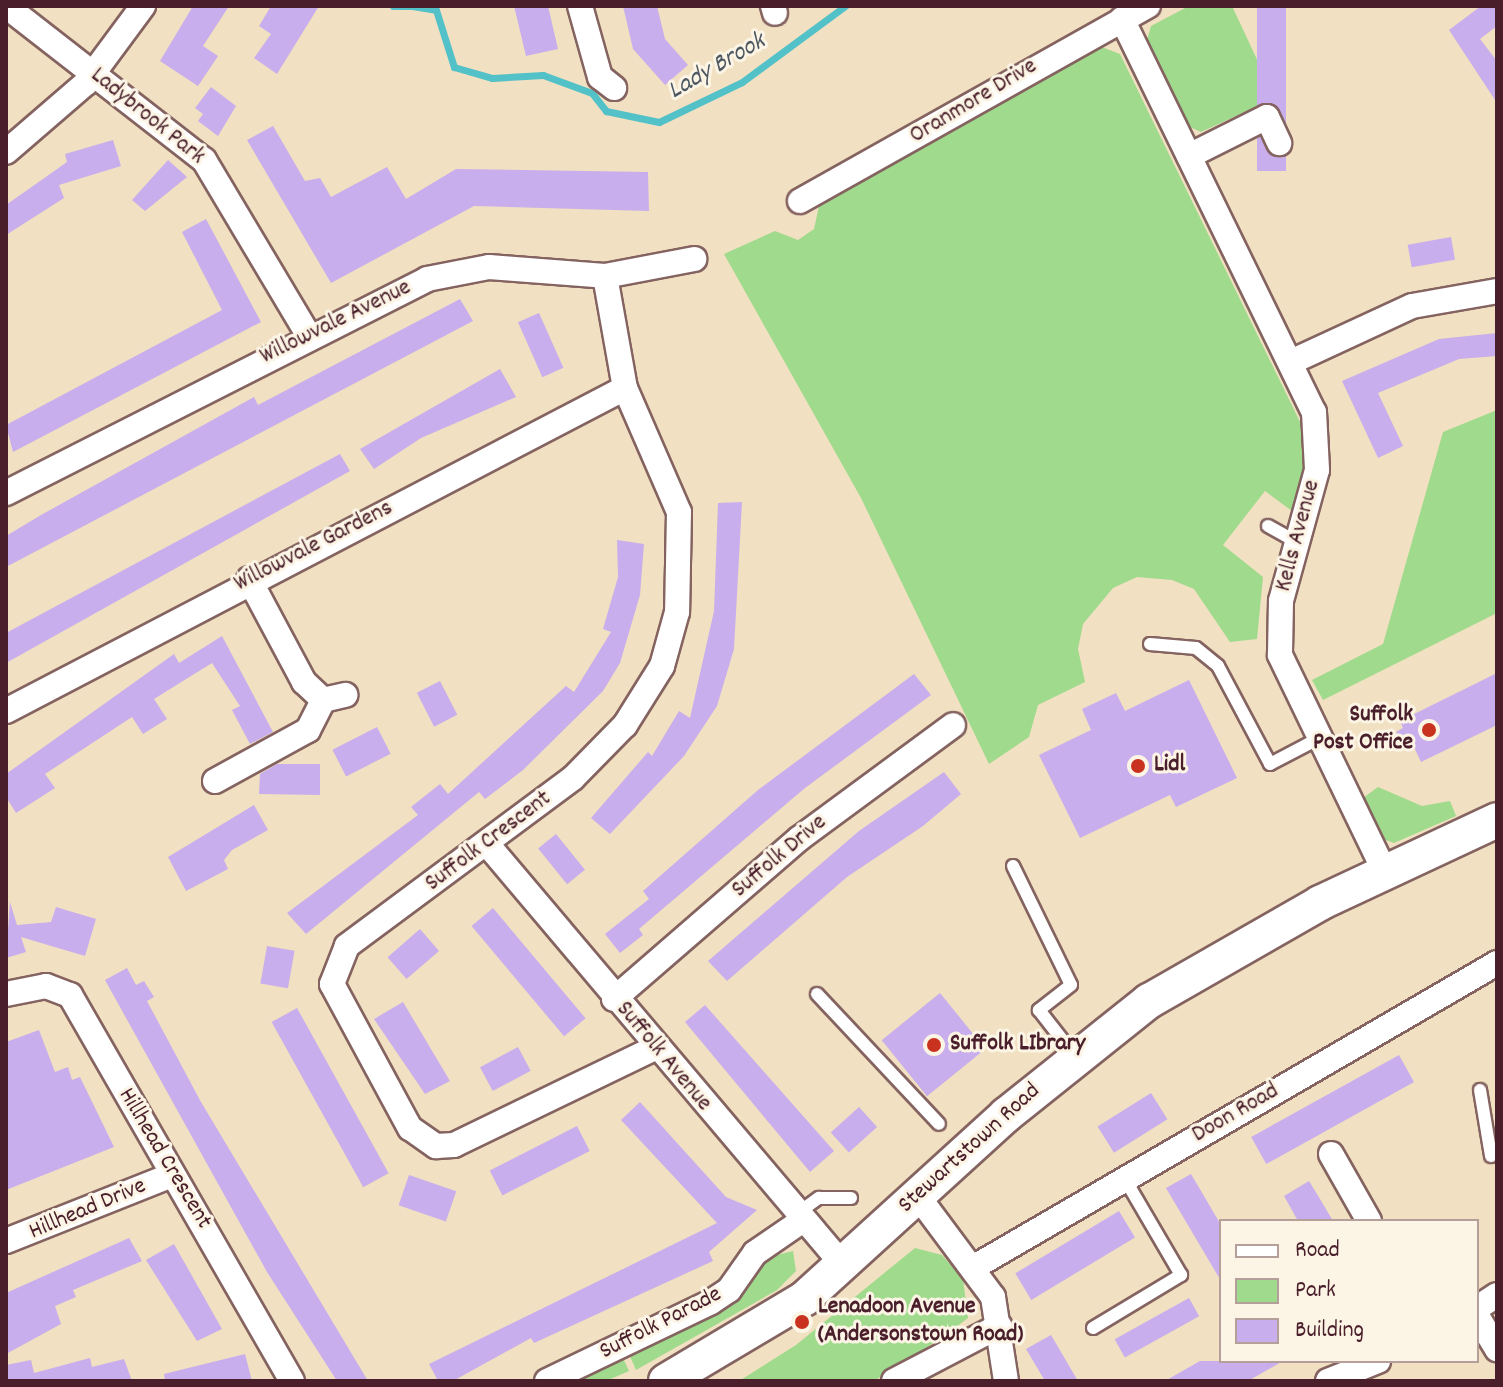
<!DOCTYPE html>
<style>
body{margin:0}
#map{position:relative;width:1503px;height:1387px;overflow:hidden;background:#f1e0c1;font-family:Dekko,sans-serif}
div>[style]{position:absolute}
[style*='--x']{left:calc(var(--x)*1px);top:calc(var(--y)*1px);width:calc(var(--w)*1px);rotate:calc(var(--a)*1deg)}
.green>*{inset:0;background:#a0da8d}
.stream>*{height:7px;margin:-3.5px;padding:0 3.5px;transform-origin:3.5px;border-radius:3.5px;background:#53c1c8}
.building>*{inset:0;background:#c8aeec;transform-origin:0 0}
.roads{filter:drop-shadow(2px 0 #846360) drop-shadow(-2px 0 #846360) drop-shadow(0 2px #846360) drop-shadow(0 -2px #846360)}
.lane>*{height:12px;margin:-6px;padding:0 6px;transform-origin:6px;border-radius:6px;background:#fff}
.street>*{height:24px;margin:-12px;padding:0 12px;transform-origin:12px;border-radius:12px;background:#fff}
.secondary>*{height:34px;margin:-17px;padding:0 17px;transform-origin:17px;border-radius:17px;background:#fff}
.dots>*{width:22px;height:22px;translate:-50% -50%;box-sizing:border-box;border:4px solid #fcf5e5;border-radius:50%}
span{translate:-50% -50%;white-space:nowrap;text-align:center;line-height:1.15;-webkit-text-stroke:6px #fcf5e5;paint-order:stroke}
.street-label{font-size:24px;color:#4a1f2b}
.poi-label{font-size:24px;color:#4a1f2b;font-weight:700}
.right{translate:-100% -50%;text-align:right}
.left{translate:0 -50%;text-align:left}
.water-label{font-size:26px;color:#4d5862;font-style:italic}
.frame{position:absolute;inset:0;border:8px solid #4a1f2b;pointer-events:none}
.legend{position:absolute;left:1219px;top:1219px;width:260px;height:144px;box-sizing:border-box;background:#fcf5e5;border:2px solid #b59f9b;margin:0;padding:10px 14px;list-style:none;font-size:24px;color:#4a1f2b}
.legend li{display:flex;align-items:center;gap:16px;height:40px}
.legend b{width:40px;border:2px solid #b59f9b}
</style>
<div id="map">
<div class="green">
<div style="clip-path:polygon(1189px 6px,1232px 6px,1275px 98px,1201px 132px,1190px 127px,1147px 40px,1151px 26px)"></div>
<div style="clip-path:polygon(1099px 46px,1120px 54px,1303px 428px,1305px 466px,1296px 514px,1265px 491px,1223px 545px,1263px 577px,1257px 639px,1230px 642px,1194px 589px,1172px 580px,1137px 577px,1113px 588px,1083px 624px,1078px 649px,1085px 682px,1038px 705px,1029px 737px,989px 764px,861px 498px,724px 254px,775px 231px,798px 240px,814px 229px,819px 206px)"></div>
<div style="clip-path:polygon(1497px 410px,1497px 613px,1323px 700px,1312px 680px,1383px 644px,1443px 432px)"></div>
<div style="clip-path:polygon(1378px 787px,1422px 806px,1450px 801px,1456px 816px,1394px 843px,1383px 839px,1363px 798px)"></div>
<div style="clip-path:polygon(915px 1248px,942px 1255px,963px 1279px,968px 1318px,943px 1337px,874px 1381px,739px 1381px,796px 1345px)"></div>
<div style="clip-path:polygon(793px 1251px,796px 1271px,777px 1290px,636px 1370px,629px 1354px,765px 1258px)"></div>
<div style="clip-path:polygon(622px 1356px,629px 1371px,606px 1381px,569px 1381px)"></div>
</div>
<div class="stream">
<div style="--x:393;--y:6;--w:17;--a:0"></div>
<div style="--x:412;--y:6;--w:24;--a:9"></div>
<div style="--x:436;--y:10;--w:60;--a:72.5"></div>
<div style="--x:454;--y:67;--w:40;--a:16"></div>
<div style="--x:492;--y:78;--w:51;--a:-3.4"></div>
<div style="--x:543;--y:75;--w:52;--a:20.2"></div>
<div style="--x:592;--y:93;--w:23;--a:52"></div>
<div style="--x:606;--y:111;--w:54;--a:11.7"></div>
<div style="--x:659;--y:122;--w:92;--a:-25.7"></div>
<div style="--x:742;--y:82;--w:128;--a:-36.4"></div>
</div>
<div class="building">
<div style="clip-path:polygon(193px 6px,229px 6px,203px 46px,218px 56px,198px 86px,160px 61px)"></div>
<div style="clip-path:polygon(271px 6px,319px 6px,277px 74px,254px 58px,271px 34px,259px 26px)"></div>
<div style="clip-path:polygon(514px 6px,548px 6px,558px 49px,526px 56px)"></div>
<div style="clip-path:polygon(623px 6px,657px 6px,665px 39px,688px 65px,665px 85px,633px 49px)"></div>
<div style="left:1257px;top:6px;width:29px;height:165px"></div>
<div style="clip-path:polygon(1481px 6px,1497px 6px,1497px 26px,1480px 39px,1497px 61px,1497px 103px,1449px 30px)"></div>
<div style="clip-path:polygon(211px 87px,236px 106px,218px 136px,198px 121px,203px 114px,195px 108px)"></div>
<div style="clip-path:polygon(273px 126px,305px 181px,320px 178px,331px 197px,387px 167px,406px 199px,456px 169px,648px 172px,649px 211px,474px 206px,331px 283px,247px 140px)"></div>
<div style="clip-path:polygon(113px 140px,121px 166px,59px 185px,64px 198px,6px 235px,6px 205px,67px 162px,65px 154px)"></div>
<div style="clip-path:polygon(168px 160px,187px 177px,145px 211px,132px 200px)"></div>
<div style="clip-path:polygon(206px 219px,261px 322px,13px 452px,6px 425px,222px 310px,182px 232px)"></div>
<div style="left:1451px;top:237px;width:23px;height:44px;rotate:80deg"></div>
<div style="clip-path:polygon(460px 299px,473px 321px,6px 567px,6px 536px,41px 515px,254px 397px,258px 405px)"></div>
<div style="left:539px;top:313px;width:60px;height:23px;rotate:66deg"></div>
<div style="clip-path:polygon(1497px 333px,1497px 356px,1459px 359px,1378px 393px,1403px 446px,1378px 458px,1342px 381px,1439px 339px)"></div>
<div style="clip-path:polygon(500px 369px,516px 397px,421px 438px,374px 469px,360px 449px)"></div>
<div style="clip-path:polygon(340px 454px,350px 471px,6px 663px,6px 633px)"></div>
<div style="clip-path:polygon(742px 502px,734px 649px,717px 706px,684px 756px,610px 834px,591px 818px,648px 752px,652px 756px,679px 711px,690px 718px,714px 611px,718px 503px)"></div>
<div style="clip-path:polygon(617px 540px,644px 544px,640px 595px,620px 663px,603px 691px,523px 770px,485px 799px,479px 792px,306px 934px,287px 913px,418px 815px,411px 807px,440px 784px,448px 794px,566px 686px,574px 692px,611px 632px,603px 629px,618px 577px)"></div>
<div style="clip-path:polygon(222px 636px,273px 732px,250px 744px,232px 710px,240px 706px,212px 663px,154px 699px,167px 719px,143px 734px,132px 717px,45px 774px,55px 788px,16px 813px,6px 797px,6px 774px,174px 654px,179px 663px)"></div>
<div style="clip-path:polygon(1497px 673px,1497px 725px,1421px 762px,1414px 747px,1405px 751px,1396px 732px,1403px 728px,1400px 721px)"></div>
<div style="clip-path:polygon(914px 674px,931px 695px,805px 788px,639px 929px,643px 935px,620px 953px,605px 934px,649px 899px,643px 891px,758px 790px)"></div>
<div style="clip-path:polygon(1189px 680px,1237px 778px,1176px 807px,1170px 795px,1080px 838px,1039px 755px,1091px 730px,1082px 709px,1116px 693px,1125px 711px)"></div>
<div style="left:440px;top:681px;width:38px;height:26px;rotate:63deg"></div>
<div style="left:377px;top:727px;width:30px;height:50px;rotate:63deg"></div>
<div style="clip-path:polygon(277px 764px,320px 764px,320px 795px,259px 794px,260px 774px)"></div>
<div style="clip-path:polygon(944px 772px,961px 794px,923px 826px,847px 877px,727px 981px,708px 961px,859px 831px)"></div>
<div style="clip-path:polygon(254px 805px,268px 830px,232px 850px,224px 860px,228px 869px,186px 891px,168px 857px)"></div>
<div style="left:556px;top:834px;width:46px;height:23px;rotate:51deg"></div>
<div style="clip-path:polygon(10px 902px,17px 925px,51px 922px,56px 907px,96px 919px,85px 956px,21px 937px,26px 952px,6px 958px)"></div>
<div style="left:493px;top:908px;width:144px;height:28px;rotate:50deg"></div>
<div style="left:420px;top:929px;width:29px;height:43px;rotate:49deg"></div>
<div style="left:267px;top:946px;width:28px;height:38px;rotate:10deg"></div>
<div style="clip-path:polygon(127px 968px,136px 985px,144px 981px,154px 997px,147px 1001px,201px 1102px,368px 1381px,337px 1381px,267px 1272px,105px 980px)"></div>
<div style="left:940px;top:993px;width:72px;height:75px;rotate:51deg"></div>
<div style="clip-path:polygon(403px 1002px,450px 1081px,425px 1094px,374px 1019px)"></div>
<div style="clip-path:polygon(705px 1005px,834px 1151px,810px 1172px,685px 1022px)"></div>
<div style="left:297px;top:1008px;width:189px;height:29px;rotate:61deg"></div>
<div style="clip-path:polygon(39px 1030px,55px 1072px,68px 1067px,72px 1080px,80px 1077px,114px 1147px,6px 1190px,6px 1042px)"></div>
<div style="left:518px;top:1047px;width:27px;height:43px;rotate:62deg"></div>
<div style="left:1399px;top:1055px;width:31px;height:169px;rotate:61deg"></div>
<div style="left:1151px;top:1093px;width:31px;height:63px;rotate:58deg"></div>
<div style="clip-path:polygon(640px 1102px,726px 1197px,757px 1210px,709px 1252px,713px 1261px,534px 1343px,531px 1338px,453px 1381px,438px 1381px,429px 1364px,717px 1223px,621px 1120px)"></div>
<div style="left:859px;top:1107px;width:27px;height:38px;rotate:48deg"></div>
<div style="left:577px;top:1126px;width:28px;height:98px;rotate:63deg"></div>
<div style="clip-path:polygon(1191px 1174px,1221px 1225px,1221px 1281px,1166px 1188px)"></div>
<div style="left:409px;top:1175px;width:50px;height:32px;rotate:19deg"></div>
<div style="clip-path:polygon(1309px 1181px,1320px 1199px,1333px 1221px,1298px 1221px,1284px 1196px)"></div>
<div style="left:1119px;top:1211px;width:31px;height:121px;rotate:59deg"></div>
<div style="clip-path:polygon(129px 1238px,142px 1261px,73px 1290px,76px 1297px,55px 1306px,61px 1324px,6px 1354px,6px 1293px)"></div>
<div style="clip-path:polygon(174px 1244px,222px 1329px,197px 1341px,146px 1260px)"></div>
<div style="left:1189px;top:1298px;width:21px;height:85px;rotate:61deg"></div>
<div style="clip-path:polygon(1051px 1335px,1061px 1352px,1078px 1381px,1045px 1381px,1026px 1349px)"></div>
<div style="clip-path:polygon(245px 1354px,252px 1381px,165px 1381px,164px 1374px)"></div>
<div style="clip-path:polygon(90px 1358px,92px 1367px,124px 1359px,132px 1381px,6px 1381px,6px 1365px,31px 1360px,34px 1373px)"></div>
<div style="clip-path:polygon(1200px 1361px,1283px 1361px,1248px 1381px,1165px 1381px)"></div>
</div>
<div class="roads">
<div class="lane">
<div style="--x:1268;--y:526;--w:33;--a:29"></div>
<div style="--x:1150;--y:644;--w:46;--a:5"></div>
<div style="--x:1196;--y:648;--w:28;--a:39"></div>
<div style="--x:1218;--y:666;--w:111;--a:62"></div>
<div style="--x:1270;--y:764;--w:52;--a:-27.6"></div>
<div style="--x:1013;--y:866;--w:132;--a:64"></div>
<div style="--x:1071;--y:985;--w:41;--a:142"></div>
<div style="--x:1039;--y:1010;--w:58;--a:52"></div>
<div style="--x:817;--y:994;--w:178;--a:46.8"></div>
<div style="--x:1480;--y:1090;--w:67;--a:80.5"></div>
<div style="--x:798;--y:1213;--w:26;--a:-36"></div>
<div style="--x:819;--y:1198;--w:32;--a:0"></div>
<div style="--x:1093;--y:1328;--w:103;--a:-31.1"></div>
<div style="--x:1181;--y:1275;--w:111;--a:-120.3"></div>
</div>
<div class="street">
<div style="--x:6;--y:6;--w:251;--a:37.9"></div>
<div style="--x:204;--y:160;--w:205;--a:59.2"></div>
<div style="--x:580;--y:6;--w:74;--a:74.3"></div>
<div style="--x:600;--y:77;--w:18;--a:38"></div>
<div style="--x:773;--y:6;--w:7;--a:74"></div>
<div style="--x:1122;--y:19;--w:437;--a:64"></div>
<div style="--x:1314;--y:412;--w:58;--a:87"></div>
<div style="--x:1317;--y:470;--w:136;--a:105.4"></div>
<div style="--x:1281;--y:601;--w:54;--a:91.1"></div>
<div style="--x:1280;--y:655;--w:241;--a:64.2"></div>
<div style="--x:6;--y:152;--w:106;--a:-40.8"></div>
<div style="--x:86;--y:83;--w:96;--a:-53.5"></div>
<div style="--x:1189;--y:156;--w:87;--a:-26.6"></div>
<div style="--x:1267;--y:117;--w:29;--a:65"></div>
<div style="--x:800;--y:201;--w:399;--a:-29.3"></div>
<div style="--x:605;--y:276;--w:114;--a:79.9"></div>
<div style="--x:625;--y:388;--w:135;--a:66.5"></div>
<div style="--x:679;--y:512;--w:100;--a:91.1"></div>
<div style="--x:677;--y:612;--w:56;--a:105.5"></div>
<div style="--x:662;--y:666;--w:70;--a:122.1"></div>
<div style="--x:625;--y:725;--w:74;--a:134.5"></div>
<div style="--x:573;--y:778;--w:282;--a:143.4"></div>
<div style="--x:347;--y:946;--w:41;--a:111.5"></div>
<div style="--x:332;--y:984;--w:164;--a:61.6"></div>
<div style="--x:410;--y:1128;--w:32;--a:35"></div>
<div style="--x:436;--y:1146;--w:18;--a:-3"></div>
<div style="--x:454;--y:1145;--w:223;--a:-25.8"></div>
<div style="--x:1291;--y:362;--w:133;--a:-24.8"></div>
<div style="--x:1412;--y:306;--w:86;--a:-10"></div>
<div style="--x:6;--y:493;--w:472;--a:-26.9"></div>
<div style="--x:427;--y:279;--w:63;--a:-11"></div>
<div style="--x:489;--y:267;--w:116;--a:4.4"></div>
<div style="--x:605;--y:276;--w:91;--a:-10.8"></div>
<div style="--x:249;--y:579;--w:117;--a:61.9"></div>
<div style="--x:304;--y:682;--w:26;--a:43"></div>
<div style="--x:323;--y:700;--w:23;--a:-13"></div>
<div style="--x:6;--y:711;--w:698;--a:-27.56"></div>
<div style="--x:215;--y:781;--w:106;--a:-28.7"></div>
<div style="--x:308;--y:730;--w:34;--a:-63"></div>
<div style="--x:487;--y:844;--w:551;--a:49.78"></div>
<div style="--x:6;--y:994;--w:41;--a:-11.3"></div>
<div style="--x:46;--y:986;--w:26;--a:21"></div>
<div style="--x:70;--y:995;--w:445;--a:60.1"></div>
<div style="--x:614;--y:999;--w:246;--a:-40.9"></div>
<div style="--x:800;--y:838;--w:190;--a:-36.4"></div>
<div style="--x:1331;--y:1154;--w:77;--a:60.4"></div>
<div style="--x:917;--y:1195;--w:127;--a:53.3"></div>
<div style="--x:993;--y:1297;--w:85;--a:81.2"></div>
<div style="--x:6;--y:1241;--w:175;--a:-21.7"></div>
<div style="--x:976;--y:1266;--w:603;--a:-30.18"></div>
<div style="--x:1477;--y:1308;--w:24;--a:-33"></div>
<div style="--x:1477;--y:1316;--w:39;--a:59"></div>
<div style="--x:547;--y:1381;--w:182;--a:-25.7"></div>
<div style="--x:711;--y:1302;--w:22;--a:-34"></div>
<div style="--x:729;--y:1290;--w:45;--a:-54.9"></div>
<div style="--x:755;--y:1253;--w:55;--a:-34.6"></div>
<div style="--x:894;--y:1381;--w:119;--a:-27.6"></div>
<div style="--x:1328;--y:1381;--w:54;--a:-21.8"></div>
</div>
<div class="secondary">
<div style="--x:666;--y:1381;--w:162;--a:-30.8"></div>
<div style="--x:805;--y:1298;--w:272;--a:-42.3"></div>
<div style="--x:1006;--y:1115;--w:183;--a:-38.6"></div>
<div style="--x:1149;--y:1001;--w:197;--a:-29.8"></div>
<div style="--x:1320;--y:903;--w:195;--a:-25.1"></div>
</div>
</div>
<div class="dots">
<div style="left:1429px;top:730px;background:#c8321e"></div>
<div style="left:1138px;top:766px;background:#c8321e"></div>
<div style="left:934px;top:1045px;background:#c8321e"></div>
<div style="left:802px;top:1322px;background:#c8321e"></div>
</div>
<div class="street-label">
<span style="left:974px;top:102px;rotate:-31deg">Oranmore Drive</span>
<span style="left:147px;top:117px;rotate:39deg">Ladybrook Park</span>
<span style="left:336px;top:323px;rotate:-26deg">Willowvale Avenue</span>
<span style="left:1299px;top:536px;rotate:-75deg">Kells Avenue</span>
<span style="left:314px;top:547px;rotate:-27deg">Willowvale Gardens</span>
<span style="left:489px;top:842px;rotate:-37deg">Suffolk Crescent</span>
<span style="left:780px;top:857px;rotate:-40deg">Suffolk Drive</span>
<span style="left:663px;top:1057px;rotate:50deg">Suffolk Avenue</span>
<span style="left:1236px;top:1114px;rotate:-30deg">Doon Road</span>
<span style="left:970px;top:1149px;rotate:-42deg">Stewartstown Road</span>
<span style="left:164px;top:1159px;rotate:59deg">Hillhead Crescent</span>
<span style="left:88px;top:1210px;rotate:-23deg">Hillhead Drive</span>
<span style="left:661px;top:1324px;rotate:-27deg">Suffolk Parade</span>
</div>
<div class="poi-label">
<span class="right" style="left:1413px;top:730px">Suffolk<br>Post Office</span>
<span class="left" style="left:1154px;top:766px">Lidl</span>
<span class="left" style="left:950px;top:1045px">Suffolk LIbrary</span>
<span class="left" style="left:818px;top:1322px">Lenadoon Avenue<br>(Andersonstown Road)</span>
</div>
<div class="water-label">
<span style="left:717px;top:67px;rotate:-30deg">Lady Brook</span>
</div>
<div class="frame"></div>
<ul class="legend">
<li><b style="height:10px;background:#fff"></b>Road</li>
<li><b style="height:22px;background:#a0da8d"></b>Park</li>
<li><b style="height:22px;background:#c8aeec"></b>Building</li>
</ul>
</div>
